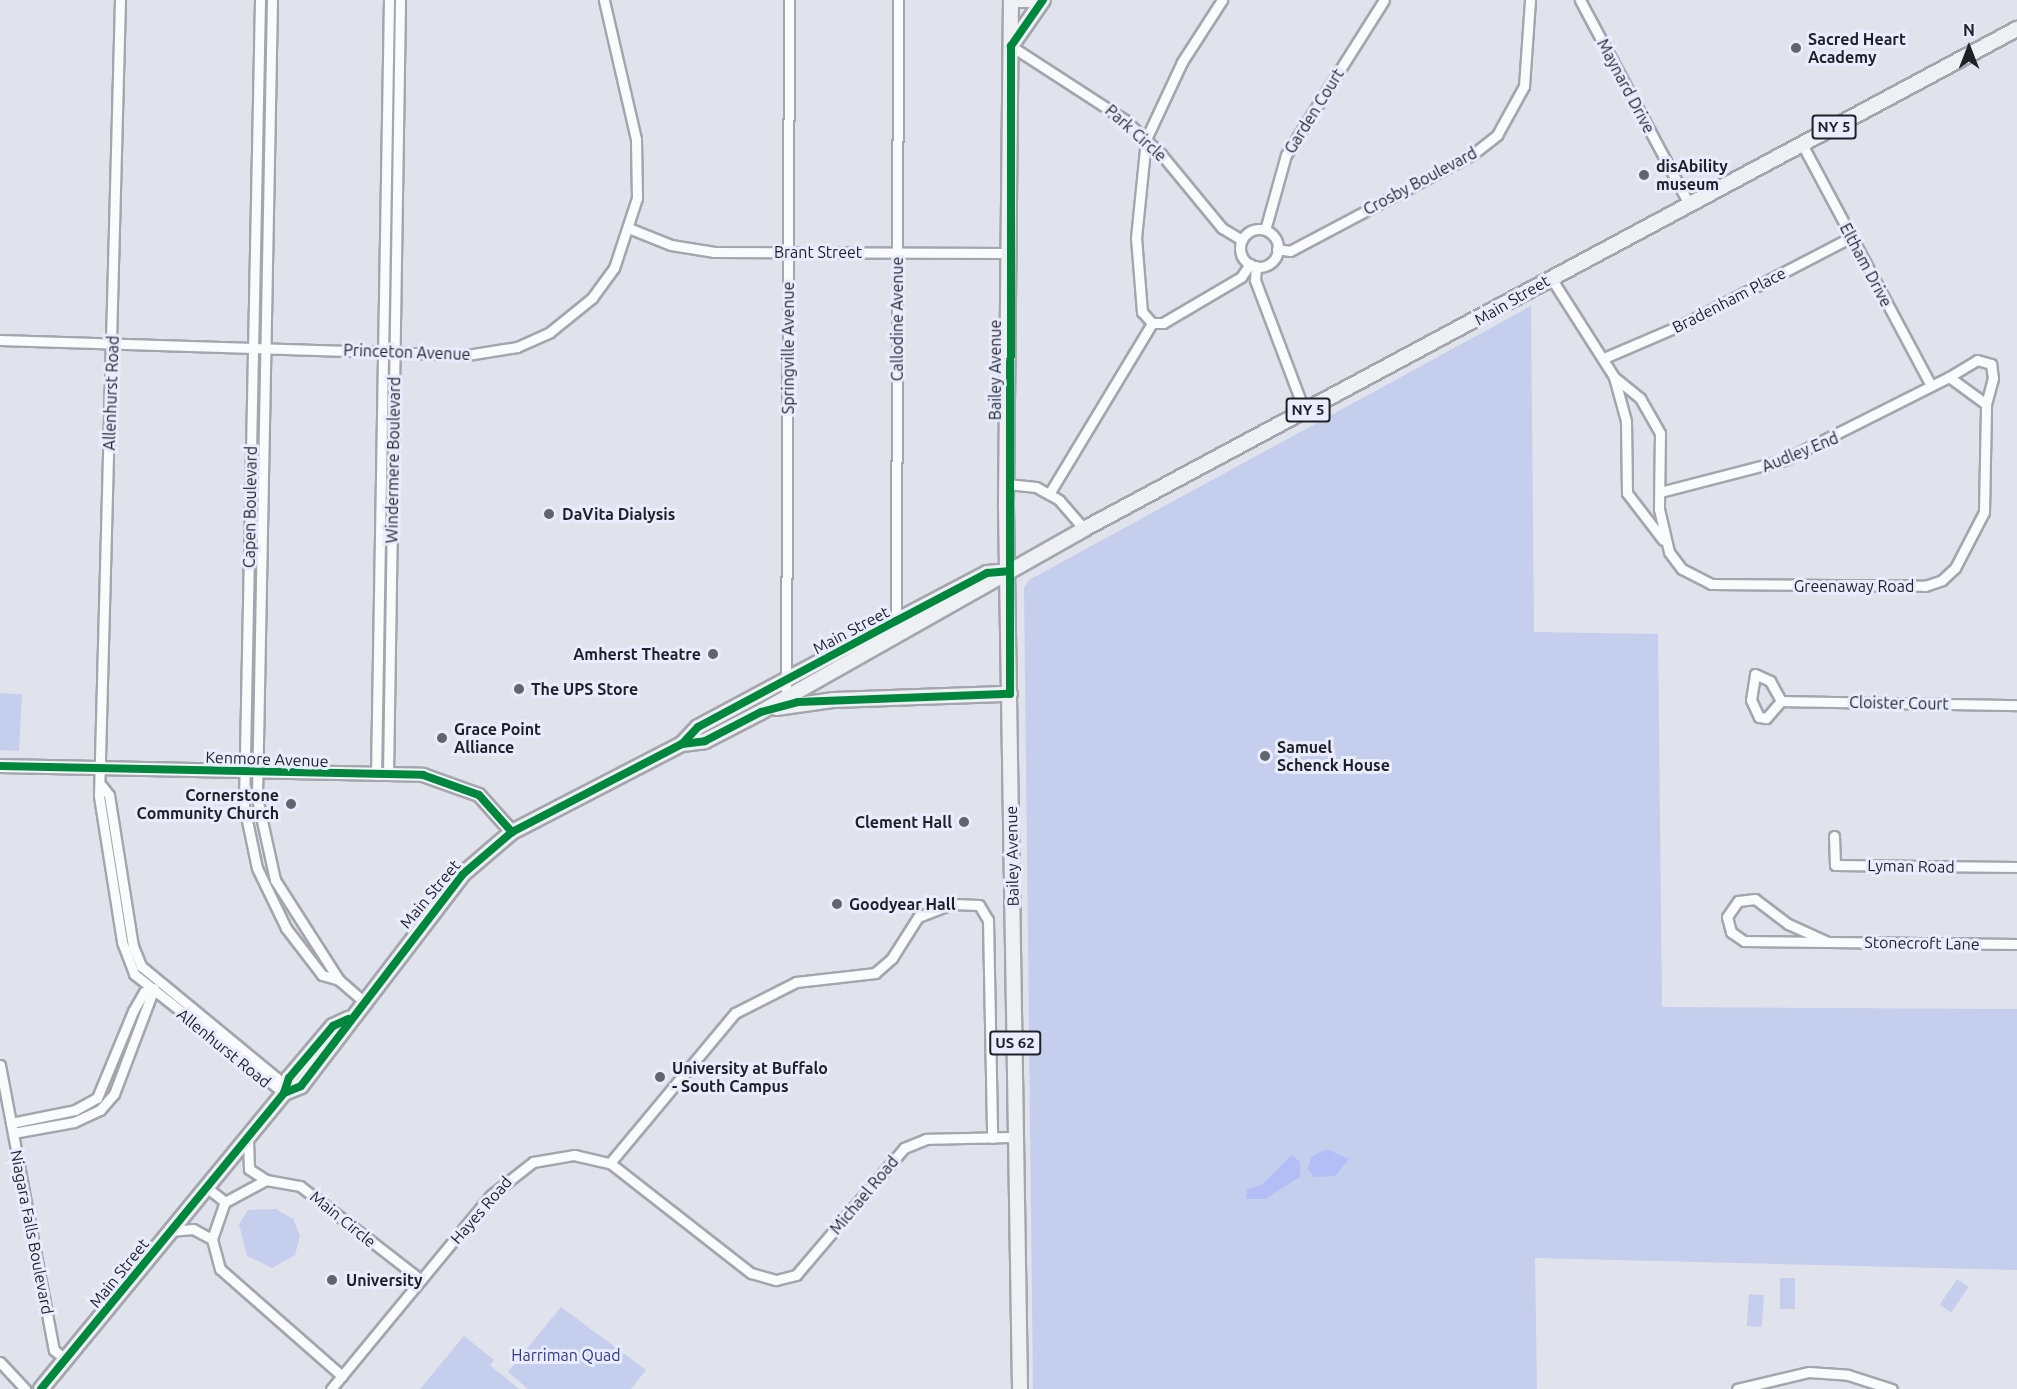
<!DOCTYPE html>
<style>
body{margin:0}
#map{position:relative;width:2017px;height:1389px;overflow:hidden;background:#e0e2ec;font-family:Ubuntu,sans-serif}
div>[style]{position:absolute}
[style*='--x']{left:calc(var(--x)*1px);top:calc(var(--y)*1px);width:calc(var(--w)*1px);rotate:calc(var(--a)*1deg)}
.green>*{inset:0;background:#c6ceed;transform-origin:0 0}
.water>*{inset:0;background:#b2bef5}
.roads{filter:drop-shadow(2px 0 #a4a5ad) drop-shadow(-2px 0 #a4a5ad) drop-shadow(0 2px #a4a5ad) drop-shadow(0 -2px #a4a5ad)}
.street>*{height:9px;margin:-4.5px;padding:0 4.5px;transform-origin:4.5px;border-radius:4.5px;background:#fafbfc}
.street>.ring{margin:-4.5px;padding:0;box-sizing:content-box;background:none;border:9px solid #fafbfc;border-radius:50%}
.secondary>*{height:12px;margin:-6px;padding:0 6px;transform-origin:6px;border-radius:6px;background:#f4f6f9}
.primary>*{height:14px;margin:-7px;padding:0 7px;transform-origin:7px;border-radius:7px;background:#eef0f4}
.cycleway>*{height:8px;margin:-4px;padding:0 4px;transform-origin:4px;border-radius:4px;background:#00873e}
.dots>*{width:16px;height:16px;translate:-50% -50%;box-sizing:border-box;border:3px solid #e8ecfc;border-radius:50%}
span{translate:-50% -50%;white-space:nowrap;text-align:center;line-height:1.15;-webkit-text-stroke:6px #e8ecfc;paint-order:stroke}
.shield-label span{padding:2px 4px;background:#e8ecfc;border:2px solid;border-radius:4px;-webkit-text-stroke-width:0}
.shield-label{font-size:15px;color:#1f2128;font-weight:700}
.poi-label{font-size:16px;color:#1f2128;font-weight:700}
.left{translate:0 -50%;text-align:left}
.right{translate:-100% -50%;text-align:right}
.street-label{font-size:16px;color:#1f2128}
.park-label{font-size:16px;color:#333a8f}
.north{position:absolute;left:1939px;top:18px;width:60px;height:60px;-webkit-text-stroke:4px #e8ecfc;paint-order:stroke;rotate:0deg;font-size:16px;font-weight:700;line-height:24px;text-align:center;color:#1f2128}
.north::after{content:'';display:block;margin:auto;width:21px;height:27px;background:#1f2128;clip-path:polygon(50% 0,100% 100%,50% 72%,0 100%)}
</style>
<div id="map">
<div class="green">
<div style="clip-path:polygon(261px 151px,264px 152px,259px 334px,258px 332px)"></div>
<div style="clip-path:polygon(1531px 306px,1534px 632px,1658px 634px,1662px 1007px,2017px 1009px,2017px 1270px,1535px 1258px,1537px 1389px,1033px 1389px,1024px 588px,1029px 580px)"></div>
<div style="clip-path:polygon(259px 360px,260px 361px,255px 550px,253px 548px)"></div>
<div style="left:255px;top:566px;width:181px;height:2px;rotate:91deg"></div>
<div style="left:0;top:693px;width:22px;height:57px;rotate:3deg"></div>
<div style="clip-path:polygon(276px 1209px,293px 1219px,300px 1236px,295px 1255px,272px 1268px,247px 1256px,239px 1224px,248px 1210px)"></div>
<div style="left:1780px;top:1278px;width:15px;height:31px"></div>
<div style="left:1957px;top:1279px;width:14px;height:31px;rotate:34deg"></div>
<div style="left:1749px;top:1294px;width:15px;height:32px;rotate:4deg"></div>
<div style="clip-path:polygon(561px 1307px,646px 1370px,631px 1389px,528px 1389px,508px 1372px)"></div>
<div style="clip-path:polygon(464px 1336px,494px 1360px,490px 1365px,519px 1389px,420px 1389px)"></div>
</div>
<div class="water">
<div style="clip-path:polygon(1326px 1149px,1349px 1159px,1335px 1176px,1314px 1177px,1308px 1169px,1311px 1157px)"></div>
<div style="clip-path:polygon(1292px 1155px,1300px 1162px,1300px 1177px,1265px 1199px,1246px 1199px,1247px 1189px,1262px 1185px)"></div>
</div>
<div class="roads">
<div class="street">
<div style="--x:120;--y:0;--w:796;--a:91.51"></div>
<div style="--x:99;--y:796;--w:148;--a:81"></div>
<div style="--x:122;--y:942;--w:34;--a:69"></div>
<div style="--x:134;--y:974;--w:191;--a:38.4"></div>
<div style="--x:260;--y:0;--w:806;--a:91.14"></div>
<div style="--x:244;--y:806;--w:63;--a:78.2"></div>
<div style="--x:257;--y:868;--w:67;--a:64.2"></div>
<div style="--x:286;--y:928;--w:59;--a:52.5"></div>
<div style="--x:322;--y:975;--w:18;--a:16"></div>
<div style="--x:339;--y:980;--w:30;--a:41"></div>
<div style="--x:272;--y:0;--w:798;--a:91.08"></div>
<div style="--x:257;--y:798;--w:84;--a:77.6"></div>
<div style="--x:275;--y:880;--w:119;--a:57.4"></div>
<div style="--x:1580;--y:0;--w:231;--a:61.9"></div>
<div style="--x:1011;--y:46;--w:136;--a:33"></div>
<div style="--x:1125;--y:120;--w:50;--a:43.4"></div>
<div style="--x:1161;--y:154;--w:96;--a:50.5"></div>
<div style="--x:1222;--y:228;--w:23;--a:31"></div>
<div style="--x:1802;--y:144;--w:274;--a:61.9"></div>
<div style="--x:631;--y:229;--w:43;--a:21.8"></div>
<div style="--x:671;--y:245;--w:44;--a:9.2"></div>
<div style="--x:714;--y:252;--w:295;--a:0.2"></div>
<div class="ring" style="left:1240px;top:229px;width:29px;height:29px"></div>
<div style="--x:1265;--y:230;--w:78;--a:-74.4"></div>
<div style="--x:1286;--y:155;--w:183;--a:-57.7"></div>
<div style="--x:1277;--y:249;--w:13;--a:9"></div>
<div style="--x:1290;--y:251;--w:207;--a:-27.9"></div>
<div style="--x:1473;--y:154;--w:31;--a:-38"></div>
<div style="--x:1497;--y:135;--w:56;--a:-61.1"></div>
<div style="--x:1524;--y:86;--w:86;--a:-86"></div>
<div style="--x:1256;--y:266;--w:14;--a:94"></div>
<div style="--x:1255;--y:280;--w:141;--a:69.3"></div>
<div style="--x:1551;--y:278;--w:117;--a:57.5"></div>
<div style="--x:1614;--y:377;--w:46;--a:74.7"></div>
<div style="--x:1626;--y:421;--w:72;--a:89.2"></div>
<div style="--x:1627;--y:493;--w:59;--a:52.5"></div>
<div style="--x:1152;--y:323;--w:15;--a:-132"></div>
<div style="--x:1142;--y:312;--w:74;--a:-94.6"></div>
<div style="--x:1136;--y:238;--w:100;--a:-84.2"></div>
<div style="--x:1146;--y:139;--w:85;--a:-64.9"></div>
<div style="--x:1182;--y:62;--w:74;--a:-57.2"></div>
<div style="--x:1152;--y:323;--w:11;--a:0"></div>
<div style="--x:1163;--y:323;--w:91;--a:-30.5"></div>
<div style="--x:1241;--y:277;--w:16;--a:-55"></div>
<div style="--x:0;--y:340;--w:467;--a:1.8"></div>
<div style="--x:467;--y:355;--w:51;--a:-9.1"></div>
<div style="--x:517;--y:347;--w:36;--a:-24"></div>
<div style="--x:550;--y:332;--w:54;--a:-39"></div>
<div style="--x:592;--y:298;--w:37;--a:-54"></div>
<div style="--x:614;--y:268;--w:74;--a:-71.8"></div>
<div style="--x:637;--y:198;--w:59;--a:-91"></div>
<div style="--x:636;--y:139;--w:143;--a:-103"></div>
<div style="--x:1604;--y:358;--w:91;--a:-23.2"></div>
<div style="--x:1688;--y:322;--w:184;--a:-27.5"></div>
<div style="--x:1614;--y:377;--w:33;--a:39"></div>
<div style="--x:1640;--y:398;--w:40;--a:60.3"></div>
<div style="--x:1660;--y:433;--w:76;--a:90.8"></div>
<div style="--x:1659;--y:509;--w:44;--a:76.9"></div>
<div style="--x:1669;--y:552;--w:21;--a:53"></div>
<div style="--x:1682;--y:569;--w:33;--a:27"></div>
<div style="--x:1711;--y:584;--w:214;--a:0.5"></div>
<div style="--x:1925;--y:586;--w:18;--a:-19"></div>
<div style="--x:1942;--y:580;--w:18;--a:-43"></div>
<div style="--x:1955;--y:568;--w:63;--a:-62.6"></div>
<div style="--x:1984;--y:512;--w:108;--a:-88.9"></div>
<div style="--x:1986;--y:404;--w:46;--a:-143.9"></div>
<div style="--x:1949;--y:377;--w:185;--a:153.3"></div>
<div style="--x:1784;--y:460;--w:128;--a:165.5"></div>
<div style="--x:1949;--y:377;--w:33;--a:-31"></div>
<div style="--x:1977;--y:360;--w:15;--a:16"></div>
<div style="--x:1991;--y:364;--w:14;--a:82"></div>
<div style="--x:1993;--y:378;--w:27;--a:105"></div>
<div style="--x:1007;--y:484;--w:29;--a:6"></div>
<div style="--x:1036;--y:487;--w:26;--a:29"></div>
<div style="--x:1059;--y:500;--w:38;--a:49"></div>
<div style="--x:1049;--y:494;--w:200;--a:-58.9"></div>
<div style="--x:896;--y:626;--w:626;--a:-89.82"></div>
<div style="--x:1755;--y:674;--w:17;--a:25"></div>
<div style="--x:1770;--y:681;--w:23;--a:61"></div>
<div style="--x:1781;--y:701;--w:23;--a:131"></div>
<div style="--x:1766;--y:718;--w:7;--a:-172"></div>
<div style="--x:1759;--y:717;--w:19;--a:-115"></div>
<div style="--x:1751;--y:700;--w:26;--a:-81"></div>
<div style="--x:786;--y:697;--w:697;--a:-89.75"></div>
<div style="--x:1781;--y:701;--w:236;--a:1"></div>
<div style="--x:376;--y:775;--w:775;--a:-89.04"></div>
<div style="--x:388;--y:775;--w:775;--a:-89.11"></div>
<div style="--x:102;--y:786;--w:11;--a:52"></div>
<div style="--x:109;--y:795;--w:153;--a:81"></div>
<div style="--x:133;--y:946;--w:22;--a:68"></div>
<div style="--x:141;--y:966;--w:176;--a:39.5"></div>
<div style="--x:277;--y:1078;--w:17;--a:65"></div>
<div style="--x:1834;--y:836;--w:29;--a:88"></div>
<div style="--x:1835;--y:865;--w:182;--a:0.6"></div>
<div style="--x:1828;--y:942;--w:44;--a:-155.8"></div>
<div style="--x:1788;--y:924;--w:41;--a:-142.9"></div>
<div style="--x:1755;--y:899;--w:17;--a:173"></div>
<div style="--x:1738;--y:901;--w:19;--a:125"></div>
<div style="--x:1727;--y:917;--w:16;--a:75"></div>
<div style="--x:1731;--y:932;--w:16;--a:35"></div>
<div style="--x:1744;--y:941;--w:84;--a:0.7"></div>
<div style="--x:1828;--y:942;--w:189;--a:0.6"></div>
<div style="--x:0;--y:1065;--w:290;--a:79.3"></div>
<div style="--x:54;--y:1350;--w:14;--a:39"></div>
<div style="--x:11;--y:1123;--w:65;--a:-11.5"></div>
<div style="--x:75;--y:1110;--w:25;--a:-29"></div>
<div style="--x:97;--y:1098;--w:94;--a:-67.5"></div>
<div style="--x:133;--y:1011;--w:22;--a:-60"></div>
<div style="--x:144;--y:992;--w:8;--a:-14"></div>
<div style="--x:13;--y:1133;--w:62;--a:-10.2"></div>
<div style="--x:74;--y:1122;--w:29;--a:-25"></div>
<div style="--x:100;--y:1110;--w:21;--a:-49"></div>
<div style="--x:114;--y:1094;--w:113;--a:-69.3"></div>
<div style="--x:248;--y:1140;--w:29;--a:88"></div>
<div style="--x:249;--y:1169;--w:20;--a:33"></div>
<div style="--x:610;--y:1163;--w:195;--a:-50.2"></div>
<div style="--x:735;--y:1013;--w:68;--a:-26.9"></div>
<div style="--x:796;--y:982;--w:80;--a:-6.5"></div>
<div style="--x:875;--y:973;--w:23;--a:-41"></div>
<div style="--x:892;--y:958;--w:49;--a:-57.6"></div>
<div style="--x:918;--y:917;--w:36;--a:-21"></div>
<div style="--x:952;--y:904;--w:27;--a:2"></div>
<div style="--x:979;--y:905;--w:17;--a:59"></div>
<div style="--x:988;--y:920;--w:218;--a:88.9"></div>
<div style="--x:206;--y:1187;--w:24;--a:38"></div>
<div style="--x:170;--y:1231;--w:23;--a:-5"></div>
<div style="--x:193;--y:1229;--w:21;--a:28"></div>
<div style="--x:0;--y:1362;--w:37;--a:47"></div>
<div style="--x:342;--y:1376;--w:162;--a:-138.7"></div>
<div style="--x:220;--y:1269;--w:31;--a:-105"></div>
<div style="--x:212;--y:1239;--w:39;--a:-71"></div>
<div style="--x:225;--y:1202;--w:47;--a:-28.2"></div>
<div style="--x:266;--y:1180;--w:35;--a:10"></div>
<div style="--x:300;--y:1186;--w:153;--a:37.8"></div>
<div style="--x:331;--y:1389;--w:251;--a:-50.5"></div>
<div style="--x:491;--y:1195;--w:53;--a:-38.2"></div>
<div style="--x:533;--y:1162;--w:42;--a:-9.7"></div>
<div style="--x:574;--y:1155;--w:37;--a:13"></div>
<div style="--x:610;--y:1163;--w:179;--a:38"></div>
<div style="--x:751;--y:1273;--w:26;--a:16"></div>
<div style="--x:776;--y:1280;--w:21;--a:-14"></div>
<div style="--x:796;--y:1275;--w:167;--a:-49.6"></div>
<div style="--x:904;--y:1148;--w:24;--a:-22"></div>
<div style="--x:926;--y:1139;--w:91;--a:-1.3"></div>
<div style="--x:1737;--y:1389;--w:74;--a:-13.3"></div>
<div style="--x:1809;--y:1372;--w:39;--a:4"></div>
<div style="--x:1848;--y:1375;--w:46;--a:17.7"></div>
</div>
<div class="secondary">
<div style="--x:0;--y:766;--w:423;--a:1.2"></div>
<div style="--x:423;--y:775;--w:59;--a:19.7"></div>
<div style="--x:479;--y:795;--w:50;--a:48.3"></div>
</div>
<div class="primary">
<div style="--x:1011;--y:0;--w:507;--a:90.57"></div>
<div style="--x:1006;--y:507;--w:882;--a:89.09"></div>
<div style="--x:1017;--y:0;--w:21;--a:0"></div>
<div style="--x:1011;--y:46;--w:56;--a:-55.2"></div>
<div style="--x:776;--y:708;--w:59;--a:-7.9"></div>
<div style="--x:834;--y:700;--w:176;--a:-2"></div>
<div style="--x:682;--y:744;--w:23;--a:-7"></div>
<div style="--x:705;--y:741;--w:63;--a:-27.4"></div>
<div style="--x:761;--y:712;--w:371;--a:-29.5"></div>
<div style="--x:1084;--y:529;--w:1059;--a:-28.19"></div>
<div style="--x:284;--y:1093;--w:18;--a:-22"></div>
<div style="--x:301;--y:1086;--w:267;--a:-52.6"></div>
<div style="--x:463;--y:874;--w:65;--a:-40.6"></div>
<div style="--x:512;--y:832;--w:191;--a:-27.4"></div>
<div style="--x:682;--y:744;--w:23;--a:-47"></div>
<div style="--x:698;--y:727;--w:225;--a:-28.2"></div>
<div style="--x:896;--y:621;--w:103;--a:-27.8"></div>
<div style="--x:987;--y:573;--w:21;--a:-5"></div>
<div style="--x:41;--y:1389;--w:383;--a:-50.6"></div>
<div style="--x:284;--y:1093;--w:16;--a:-72"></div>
<div style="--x:289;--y:1078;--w:68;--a:-49.8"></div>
<div style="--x:333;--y:1026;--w:17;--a:-25"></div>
</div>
</div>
<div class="cycleway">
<div style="--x:682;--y:744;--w:23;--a:-7"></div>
<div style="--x:705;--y:741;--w:63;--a:-27.4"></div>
<div style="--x:761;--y:712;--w:38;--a:-15"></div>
<div style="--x:798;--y:702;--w:212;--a:-2.2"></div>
<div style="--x:1010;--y:694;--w:648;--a:-89.91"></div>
<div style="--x:1011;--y:46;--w:56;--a:-55.2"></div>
<div style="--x:0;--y:766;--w:423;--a:1.2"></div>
<div style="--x:423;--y:775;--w:59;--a:19.7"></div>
<div style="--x:479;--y:795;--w:50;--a:48.3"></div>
<div style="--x:284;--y:1093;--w:18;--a:-22"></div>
<div style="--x:301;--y:1086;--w:267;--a:-52.6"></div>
<div style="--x:463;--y:874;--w:65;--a:-40.6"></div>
<div style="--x:512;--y:832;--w:191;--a:-27.4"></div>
<div style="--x:682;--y:744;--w:23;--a:-47"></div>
<div style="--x:698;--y:727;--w:225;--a:-28.2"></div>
<div style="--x:896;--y:621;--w:103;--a:-27.8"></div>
<div style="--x:987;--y:573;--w:21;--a:-5"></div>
<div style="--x:41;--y:1389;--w:383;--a:-50.6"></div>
<div style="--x:284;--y:1093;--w:16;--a:-72"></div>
<div style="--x:289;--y:1078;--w:68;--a:-49.8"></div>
<div style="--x:333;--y:1026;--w:17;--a:-25"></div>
</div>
<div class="dots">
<div style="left:1796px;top:48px;background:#63656d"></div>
<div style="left:1644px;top:175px;background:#63656d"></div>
<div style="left:549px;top:514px;background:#63656d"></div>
<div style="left:713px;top:654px;background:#63656d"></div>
<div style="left:519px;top:689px;background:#63656d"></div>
<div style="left:442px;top:738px;background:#63656d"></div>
<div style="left:1265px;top:756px;background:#63656d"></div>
<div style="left:291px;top:804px;background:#63656d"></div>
<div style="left:964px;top:822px;background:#63656d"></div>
<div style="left:837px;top:904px;background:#63656d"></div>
<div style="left:660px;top:1077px;background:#63656d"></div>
<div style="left:332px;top:1280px;background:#63656d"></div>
</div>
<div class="shield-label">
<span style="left:1834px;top:127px">NY 5</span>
<span style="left:1308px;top:410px">NY 5</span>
<span style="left:1015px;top:1043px">US 62</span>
</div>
<div class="poi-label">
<span class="left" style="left:1808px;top:48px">Sacred Heart<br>Academy</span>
<span class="left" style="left:1656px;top:175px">disAbility<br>museum</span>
<span class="left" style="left:562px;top:514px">DaVita Dialysis</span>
<span class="right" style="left:701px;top:654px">Amherst Theatre</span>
<span class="left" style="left:531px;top:689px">The UPS Store</span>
<span class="left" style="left:454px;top:738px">Grace Point<br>Alliance</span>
<span class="left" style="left:1277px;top:756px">Samuel<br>Schenck House</span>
<span class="right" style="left:279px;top:804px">Cornerstone<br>Community Church</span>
<span class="right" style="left:952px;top:822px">Clement Hall</span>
<span class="left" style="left:849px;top:904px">Goodyear Hall</span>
<span class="left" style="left:672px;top:1077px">University at Buffalo<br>- South Campus</span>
<span class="left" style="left:346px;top:1280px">University</span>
</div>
<div class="street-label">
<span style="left:1626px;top:86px;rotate:62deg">Maynard Drive</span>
<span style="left:1314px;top:111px;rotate:-58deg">Garden Court</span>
<span style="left:1136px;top:133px;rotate:42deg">Park Circle</span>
<span style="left:1420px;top:181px;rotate:-28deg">Crosby Boulevard</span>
<span style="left:818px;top:252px">Brant Street</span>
<span style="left:1866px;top:265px;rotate:62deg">Eltham Drive</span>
<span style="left:1512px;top:300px;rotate:-30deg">Main Street</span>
<span style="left:1729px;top:300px;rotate:-27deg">Bradenham Place</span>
<span style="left:897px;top:319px;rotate:-90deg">Callodine Avenue</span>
<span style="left:788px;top:348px;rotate:-90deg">Springville Avenue</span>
<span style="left:407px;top:352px;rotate:2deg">Princeton Avenue</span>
<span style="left:995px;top:370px;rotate:-90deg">Bailey Avenue</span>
<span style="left:111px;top:393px;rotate:-88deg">Allenhurst Road</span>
<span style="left:1800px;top:452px;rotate:-22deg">Audley End</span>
<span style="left:393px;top:460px;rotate:-89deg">Windermere Boulevard</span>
<span style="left:250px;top:507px;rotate:-89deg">Capen Boulevard</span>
<span style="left:1854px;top:586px">Greenaway Road</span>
<span style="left:851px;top:630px;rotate:-28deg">Main Street</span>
<span style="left:1899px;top:703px;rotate:1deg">Cloister Court</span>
<span style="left:267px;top:759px;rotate:2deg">Kenmore Avenue</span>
<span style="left:1012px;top:856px;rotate:-91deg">Bailey Avenue</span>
<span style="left:1911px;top:866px;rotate:1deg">Lyman Road</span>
<span style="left:430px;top:894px;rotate:-50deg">Main Street</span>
<span style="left:1922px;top:943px;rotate:1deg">Stonecroft Lane</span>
<span style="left:224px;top:1048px;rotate:39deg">Allenhurst Road</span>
<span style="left:864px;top:1195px;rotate:-50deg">Michael Road</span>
<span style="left:481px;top:1210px;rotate:-49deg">Hayes Road</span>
<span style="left:343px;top:1219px;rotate:39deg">Main Circle</span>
<span style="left:32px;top:1232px;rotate:79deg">Niagara Falls Boulevard</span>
<span style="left:119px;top:1273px;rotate:-51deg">Main Street</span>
</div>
<div class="park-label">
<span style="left:566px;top:1355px">Harriman Quad</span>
</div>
<div class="north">N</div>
</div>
